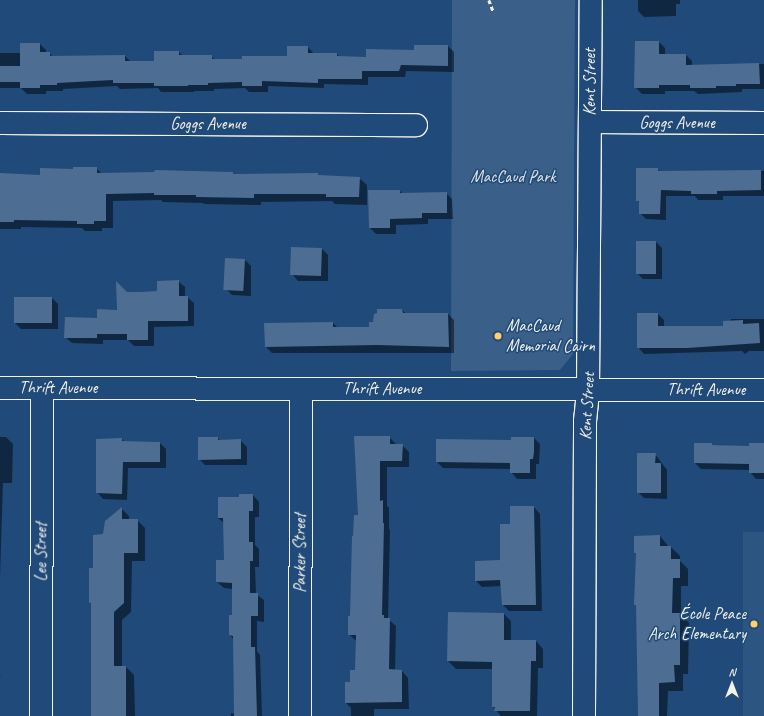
<!DOCTYPE html>
<meta charset="utf-8">
<style>
body{margin:0}
#map{position:relative;width:764px;height:716px;overflow:hidden;background:#1f4a7a;font-family:Caveat,sans-serif}
div>[style]{position:absolute}
[style*='--x']{left:calc(var(--x)*1px);top:calc(var(--y)*1px);width:calc(var(--w)*1px);rotate:calc(var(--a)*1deg)}
.built>*{inset:0;background:#2d5581;transform-origin:0 0}
.green>*{inset:0;background:#3a5f88}
.shadow>*{inset:0;background:#0007;transform-origin:0 0}
.building>*{inset:0;background:#4d6e92;transform-origin:0 0}
.path>*{height:2.5px;margin-top:-1.25px;transform-origin:0;background:repeating-linear-gradient(90deg,#f4f1e8 0 4px,transparent 0 7px)}
.roads{filter:drop-shadow(1px 0 #f4f1e8) drop-shadow(-1px 0 #f4f1e8) drop-shadow(0 1px #f4f1e8) drop-shadow(0 -1px #f4f1e8)}
.minor>*{height:22px;margin:-11px;padding:0 11px;transform-origin:11px;border-radius:11px;background:#1f4a7a}
.dots>*{width:11px;height:11px;translate:-50% -50%;box-sizing:border-box;border:2px solid #1f4a7a;border-radius:50%}
span{translate:-50% -50%;white-space:nowrap;text-align:center;line-height:1.15;-webkit-text-stroke:3px #1f4a7a;paint-order:stroke}
.street-label{font-size:17px;color:#f4f1e8}
.park-label{font-size:17px;color:#e1e2de}
.poi-label{font-size:17px;color:#f4f1e8}
.left{translate:0 -50%;text-align:left}
.right{translate:-100% -50%;text-align:right}
.north{position:absolute;left:712px;top:664px;width:40px;height:40px;-webkit-text-stroke:3px #1f4a7a;paint-order:stroke;rotate:0deg;font-size:11px;font-weight:700;line-height:16px;text-align:center;color:#f4f1e8}
.north::after{content:'';display:block;margin:auto;width:14px;height:18px;background:#f4f1e8;clip-path:polygon(50% 0,100% 100%,50% 72%,0 100%)}
</style>
<div id="map">
<div class="built">
<div style="left:743px;top:532px;width:21px;height:184px"></div>
</div>
<div class="green">
<div style="clip-path:polygon(452px 0,575px 0,573px 354px,560px 370px,451px 371px)"></div>
</div>
<div class="shadow">
<div style="clip-path:polygon(638px 0,680px 0,680px 4px,676px 4px,676px 16px,644px 17px,638px 11px)"></div>
<div style="clip-path:polygon(659px 42px,665px 48px,665px 55px,686px 55px,692px 61px,692px 66px,725px 66px,725px 64px,764px 64px,764px 89px,742px 89px,742px 92px,698px 94px,694px 91px,665px 91px,665px 94px,642px 94px,635px 87px)"></div>
<div style="clip-path:polygon(40px 44px,46px 50px,46px 53px,49px 53px,53px 57px,125px 56px,131px 62px,155px 62px,179px 52px,183px 56px,211px 56px,215px 60px,243px 60px,288px 57px,308px 47px,314px 54px,337px 54px,340px 57px,367px 58px,448px 46px,454px 52px,454px 72px,406px 71px,405px 77px,368px 77px,368px 85px,324px 84px,324px 88px,268px 86px,268px 92px,249px 92px,245px 88px,214px 89px,214px 91px,194px 91px,194px 92px,161px 92px,158px 88px,120px 89px,117px 86px,63px 89px,63px 91px,46px 91px,46px 94px,27px 94px,21px 88px,0 88px,0 53px,21px 53px)"></div>
<div style="clip-path:polygon(96px 168px,102px 174px,317px 174px,320px 176px,359px 178px,367px 185px,367px 205px,335px 204px,332px 201px,261px 202px,261px 205px,204px 204px,203px 203px,163px 202px,161px 200px,113px 201px,113px 228px,102px 228px,102px 231px,85px 231px,82px 228px,21px 227px,21px 229px,0 229px,0 174px,41px 176px)"></div>
<div style="clip-path:polygon(657px 169px,660px 172px,764px 171px,764px 196px,723px 196px,723px 200px,698px 200px,695px 196px,666px 196px,666px 220px,646px 219px,640px 213px,640px 203px,637px 200px)"></div>
<div style="clip-path:polygon(400px 191px,403px 194px,446px 193px,452px 199px,453px 219px,428px 219px,428px 224px,396px 225px,396px 234px,376px 234px,370px 228px)"></div>
<div style="clip-path:polygon(656px 242px,662px 248px,662px 279px,643px 279px,637px 273px)"></div>
<div style="clip-path:polygon(322px 249px,328px 255px,328px 281px,298px 281px,292px 274px)"></div>
<div style="clip-path:polygon(245px 260px,251px 266px,251px 296px,232px 295px,226px 289px)"></div>
<div style="clip-path:polygon(178px 281px,185px 287px,185px 297px,187px 297px,194px 303px,194px 326px,154px 327px,154px 346px,134px 346px,128px 340px,103px 340px,103px 344px,72px 343px,65px 337px,98px 319px,118px 311px,127px 293px,158px 292px)"></div>
<div style="clip-path:polygon(52px 298px,58px 304px,58px 329px,21px 329px,15px 323px)"></div>
<div style="clip-path:polygon(402px 310px,406px 314px,448px 314px,454px 320px,454px 353px,272px 353px,266px 347px,333px 323px,338px 328px,370px 327px,374px 323px)"></div>
<div style="clip-path:polygon(658px 314px,664px 320px,664px 327px,724px 327px,731px 322px,731px 319px,764px 319px,764px 351px,749px 351px,745px 354px,742px 351px,644px 354px,638px 347px)"></div>
<div style="clip-path:polygon(0 437px,6px 437px,13px 444px,12px 483px,3px 483px,0 577px)"></div>
<div style="clip-path:polygon(355px 437px,389px 437px,397px 445px,402px 445px,409px 452px,409px 467px,387px 467px,387px 506px,389px 508px,389px 529px,390px 530px,388px 619px,396px 626px,395px 670px,402px 671px,408px 678px,409px 709px,374px 709px,374px 716px,351px 716px,351px 708px,346px 703px,356px 671px,356px 641px,349px 634px,351px 617px,354px 536px,359px 516px)"></div>
<div style="clip-path:polygon(218px 438px,220px 441px,240px 440px,247px 447px,247px 465px,205px 465px,199px 459px)"></div>
<div style="clip-path:polygon(534px 438px,540px 444px,539px 464px,536px 464px,536px 479px,517px 479px,511px 472px,511px 469px,443px 468px,437px 462px,512px 441px)"></div>
<div style="clip-path:polygon(122px 439px,125px 442px,160px 443px,166px 449px,166px 468px,128px 468px,127px 500px,103px 499px,97px 492px)"></div>
<div style="clip-path:polygon(695px 444px,750px 447px,764px 444px,764px 479px,756px 479px,750px 472px,750px 470px,701px 469px,695px 463px)"></div>
<div style="clip-path:polygon(655px 454px,667px 470px,667px 499px,644px 498px,638px 492px)"></div>
<div style="clip-path:polygon(253px 495px,259px 502px,259px 517px,255px 517px,255px 545px,259px 549px,259px 567px,255px 567px,256px 594px,264px 600px,264px 622px,257px 621px,257px 651px,260px 655px,262px 716px,231px 716px,231px 713px,235px 714px,234px 640px,230px 635px,233px 616px,233px 589px,224px 588px,217px 582px,225px 561px,224px 523px,218px 518px,240px 498px)"></div>
<div style="clip-path:polygon(534px 507px,540px 514px,542px 611px,509px 611px,503px 605px,502px 586px,482px 587px,476px 581px,501px 561px,511px 525px)"></div>
<div style="clip-path:polygon(122px 509px,129px 516px,129px 520px,137px 520px,145px 528px,145px 561px,132px 561px,131px 612px,122px 620px,122px 667px,126px 667px,134px 675px,135px 716px,92px 716px,92px 605px,90px 603px,94px 569px,103px 535px)"></div>
<div style="clip-path:polygon(660px 536px,669px 547px,671px 547px,680px 556px,680px 561px,688px 569px,688px 586px,681px 586px,681px 615px,689px 623px,688px 674px,683px 674px,683px 691px,668px 691px,667px 716px,639px 716px,637px 554px,634px 552px)"></div>
<div style="clip-path:polygon(504px 614px,511px 621px,511px 641px,536px 641px,543px 649px,543px 668px,538px 668px,537px 716px,501px 716px,493px 707px,493px 669px,456px 669px,448px 661px)"></div>
<div style="left:0;top:676px;width:1px;height:40px;rotate:45deg"></div>
</div>
<div class="building">
<div style="clip-path:polygon(635px 41px,659px 41px,659px 54px,686px 54px,686px 65px,759px 63px,760px 84px,736px 84px,736px 86px,716px 86px,716px 88px,690px 88px,690px 85px,659px 85px,659px 88px,634px 88px)"></div>
<div style="clip-path:polygon(20px 43px,40px 43px,40px 52px,50px 52px,50px 56px,125px 55px,125px 61px,154px 61px,154px 51px,179px 51px,179px 55px,212px 55px,212px 59px,242px 59px,242px 56px,287px 56px,287px 46px,308px 46px,308px 53px,337px 53px,337px 56px,366px 57px,366px 49px,414px 50px,414px 45px,448px 45px,448px 66px,401px 65px,399px 71px,362px 71px,362px 79px,318px 79px,318px 83px,262px 81px,262px 86px,242px 86px,242px 82px,208px 83px,208px 85px,188px 85px,188px 86px,154px 86px,154px 83px,113px 83px,113px 80px,57px 83px,57px 85px,40px 85px,40px 88px,20px 88px,20px 82px,0 82px,0 66px,20px 66px)"></div>
<div style="clip-path:polygon(73px 167px,97px 167px,97px 173px,154px 172px,155px 170px,233px 172px,233px 174px,318px 173px,318px 175px,360px 177px,359px 197px,326px 197px,326px 194px,254px 194px,254px 198px,196px 197px,196px 195px,154px 195px,154px 193px,106px 194px,106px 221px,94px 221px,94px 224px,77px 224px,77px 221px,14px 220px,14px 222px,0 222px,0 173px,40px 175px,40px 168px,73px 169px)"></div>
<div style="clip-path:polygon(636px 168px,658px 168px,658px 171px,761px 170px,761px 190px,717px 191px,717px 194px,691px 194px,691px 191px,661px 190px,660px 214px,639px 214px,639px 201px,636px 201px)"></div>
<div style="clip-path:polygon(368px 190px,400px 190px,400px 193px,447px 192px,447px 213px,422px 213px,422px 218px,390px 219px,390px 228px,369px 228px)"></div>
<div style="left:636px;top:241px;width:20px;height:33px"></div>
<div style="left:291px;top:247px;width:31px;height:28px;rotate:2deg"></div>
<div style="left:225px;top:258px;width:20px;height:32px;rotate:3deg"></div>
<div style="clip-path:polygon(179px 280px,179px 296px,188px 296px,188px 321px,148px 321px,148px 340px,127px 340px,127px 334px,97px 334px,97px 338px,64px 338px,65px 317px,97px 318px,97px 309px,117px 310px,116px 281px,127px 292px,141px 292px,157px 291px,157px 281px)"></div>
<div style="left:14px;top:297px;width:38px;height:26px"></div>
<div style="clip-path:polygon(377px 309px,402px 309px,403px 313px,448px 313px,449px 347px,377px 345px,265px 347px,264px 323px,333px 322px,333px 327px,369px 327px,369px 322px,373px 322px,374px 314px,377px 313px)"></div>
<div style="clip-path:polygon(637px 313px,658px 313px,658px 326px,723px 326px,723px 321px,743px 320px,743px 324px,759px 323px,760px 343px,687px 348px,637px 348px)"></div>
<div style="clip-path:polygon(354px 436px,390px 436px,390px 444px,403px 444px,402px 461px,380px 461px,380px 501px,383px 500px,383px 523px,384px 523px,382px 615px,384px 615px,384px 618px,390px 618px,389px 669px,402px 670px,402px 702px,345px 703px,345px 682px,350px 682px,350px 670px,355px 670px,356px 635px,348px 635px,348px 616px,350px 616px,352px 536px,353px 536px,354px 515px,358px 515px)"></div>
<div style="clip-path:polygon(198px 437px,218px 437px,218px 440px,241px 439px,241px 459px,198px 460px)"></div>
<div style="clip-path:polygon(511px 437px,534px 437px,534px 452px,533px 459px,530px 459px,530px 473px,510px 473px,510px 463px,436px 462px,436px 439px,511px 440px)"></div>
<div style="clip-path:polygon(122px 438px,122px 441px,160px 442px,160px 462px,123px 462px,122px 494px,96px 493px,96px 439px)"></div>
<div style="clip-path:polygon(694px 443px,712px 443px,712px 445px,749px 446px,749px 443px,764px 443px,764px 473px,749px 473px,749px 464px,694px 463px)"></div>
<div style="clip-path:polygon(637px 453px,656px 453px,655px 463px,661px 463px,661px 493px,637px 493px)"></div>
<div style="clip-path:polygon(239px 494px,253px 494px,253px 511px,249px 511px,249px 542px,253px 542px,253px 561px,250px 561px,250px 593px,258px 593px,258px 616px,251px 616px,251px 647px,255px 647px,257px 716px,234px 716px,233px 636px,229px 635px,229px 615px,232px 615px,232px 583px,216px 582px,216px 560px,224px 560px,223px 518px,218px 518px,218px 497px,239px 497px)"></div>
<div style="clip-path:polygon(510px 506px,534px 506px,536px 605px,502px 605px,500px 580px,475px 581px,475px 561px,500px 560px,500px 524px,510px 524px)"></div>
<div style="clip-path:polygon(122px 507px,122px 519px,138px 519px,138px 553px,124px 553px,124px 603px,114px 612px,114px 666px,126px 666px,126px 716px,91px 716px,91px 603px,89px 603px,89px 568px,93px 568px,93px 535px,103px 534px,105px 521px)"></div>
<div style="clip-path:polygon(660px 535px,660px 546px,671px 546px,671px 559px,680px 559px,680px 578px,673px 578px,672px 613px,680px 613px,680px 665px,674px 665px,675px 682px,659px 683px,659px 716px,638px 716px,636px 605px,634px 605px,636px 553px,634px 553px,634px 536px)"></div>
<div style="clip-path:polygon(448px 612px,504px 613px,504px 640px,536px 640px,536px 661px,531px 661px,530px 711px,494px 711px,495px 707px,492px 707px,492px 662px,447px 661px)"></div>
</div>
<div class="path">
<div style="--x:489;--y:0;--w:14;--a:69"></div>
</div>
<div class="roads">
<div class="minor">
<div style="--x:590;--y:122;--w:174;--a:0.3"></div>
<div style="--x:0;--y:123;--w:416;--a:0.3"></div>
<div style="--x:0;--y:388;--w:764;--a:0.15"></div>
<div style="--x:41;--y:716;--w:328;--a:-89.8"></div>
<div style="--x:300;--y:716;--w:327;--a:-89.8"></div>
<div style="--x:584;--y:716;--w:295;--a:-89.8"></div>
<div style="--x:585;--y:421;--w:31;--a:-84"></div>
<div style="--x:588;--y:390;--w:390;--a:-89.6"></div>
</div>
</div>
<div class="dots">
<div style="left:498px;top:336px;background:#ffd166"></div>
<div style="left:754px;top:624px;background:#ffd166"></div>
</div>
<div class="street-label">
<span style="left:590px;top:82px;rotate:-90deg">Kent Street</span>
<span style="left:677px;top:123px">Goggs Avenue</span>
<span style="left:208px;top:124px">Goggs Avenue</span>
<span style="left:58px;top:388px">Thrift Avenue</span>
<span style="left:382px;top:389px">Thrift Avenue</span>
<span style="left:706px;top:390px">Thrift Avenue</span>
<span style="left:587px;top:406px;rotate:-87deg">Kent Street</span>
<span style="left:41px;top:552px;rotate:-90deg">Lee Street</span>
<span style="left:300px;top:553px;rotate:-90deg">Parker Street</span>
</div>
<div class="park-label">
<span style="left:513px;top:177px">MacCaud Park</span>
</div>
<div class="poi-label">
<span class="left" style="left:506px;top:336px">MacCaud<br>Memorial Cairn</span>
<span class="right" style="left:746px;top:624px">École Peace<br>Arch Elementary</span>
</div>
<div class="north">N</div>
</div>
